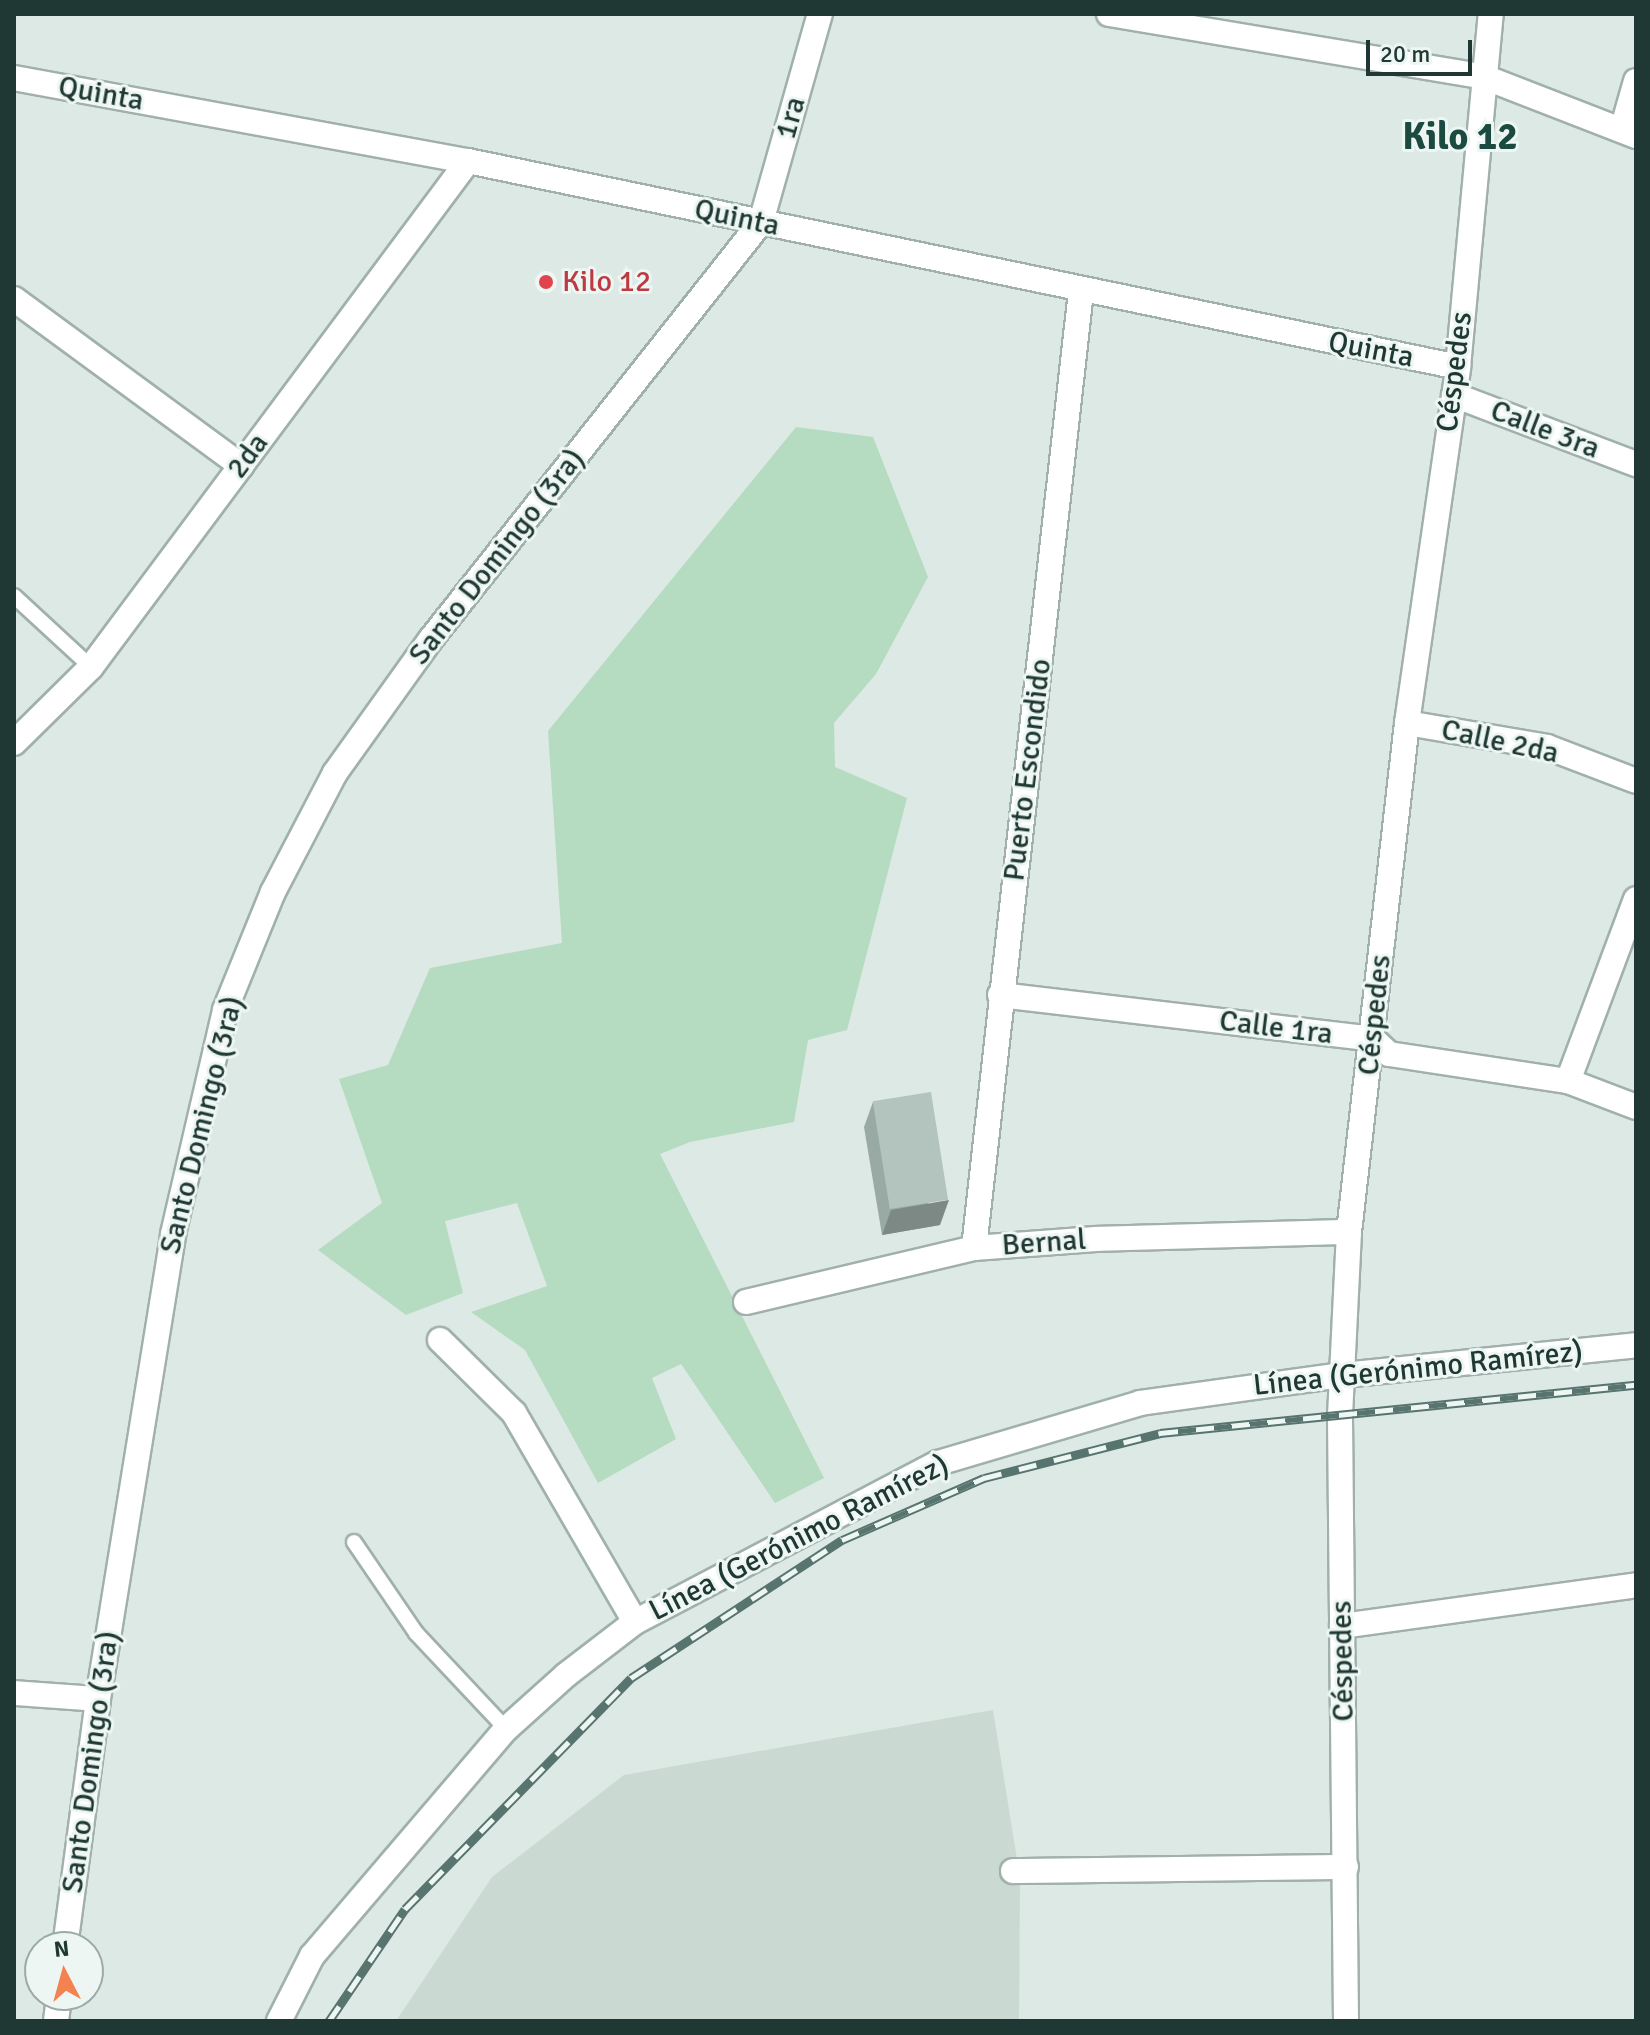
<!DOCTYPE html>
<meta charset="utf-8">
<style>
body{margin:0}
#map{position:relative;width:1650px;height:2035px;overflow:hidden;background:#dde9e4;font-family:Signika,sans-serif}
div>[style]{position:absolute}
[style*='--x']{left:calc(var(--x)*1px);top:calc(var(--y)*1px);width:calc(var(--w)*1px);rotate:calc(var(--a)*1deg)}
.built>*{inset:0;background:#cbd9d3}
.green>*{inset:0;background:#b5dbc1}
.roads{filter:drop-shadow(2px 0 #a0b0ab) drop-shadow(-2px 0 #a0b0ab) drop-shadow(0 2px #a0b0ab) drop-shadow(0 -2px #a0b0ab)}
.service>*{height:14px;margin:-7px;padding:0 7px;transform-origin:7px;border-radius:7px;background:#fff}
.minor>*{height:24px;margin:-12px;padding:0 12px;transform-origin:12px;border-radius:12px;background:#fff}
.tertiary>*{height:24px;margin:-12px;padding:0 12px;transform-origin:12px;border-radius:12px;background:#fff}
.rail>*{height:9px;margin-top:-4.5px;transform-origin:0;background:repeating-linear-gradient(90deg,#edf6f2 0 18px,#58746e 0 36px);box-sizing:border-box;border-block:2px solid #58746e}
.wall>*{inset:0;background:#99a9a3}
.shaded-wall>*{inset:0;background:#7d8984}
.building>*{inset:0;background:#b2c4bd;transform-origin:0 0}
.dots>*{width:22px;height:22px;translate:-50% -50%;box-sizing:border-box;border:4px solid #edf6f2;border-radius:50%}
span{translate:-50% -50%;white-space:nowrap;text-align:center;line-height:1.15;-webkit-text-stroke:6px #edf6f2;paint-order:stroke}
.street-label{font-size:30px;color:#1f3833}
.health-label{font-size:30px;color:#be3a42}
.left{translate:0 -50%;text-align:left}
.district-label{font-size:38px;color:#1b4a41;font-weight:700}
.frame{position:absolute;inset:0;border:16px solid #1f3833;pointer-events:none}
.north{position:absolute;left:24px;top:1931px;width:80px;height:80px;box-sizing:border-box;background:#edf6f2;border:2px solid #9baaa6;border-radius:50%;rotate:354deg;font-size:22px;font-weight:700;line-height:32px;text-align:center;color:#1f3833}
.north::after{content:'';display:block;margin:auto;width:28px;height:36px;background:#f38250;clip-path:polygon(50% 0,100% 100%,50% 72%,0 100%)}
.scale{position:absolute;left:1366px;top:40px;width:106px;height:36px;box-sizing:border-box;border:4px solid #1f3833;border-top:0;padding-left:10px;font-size:24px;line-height:28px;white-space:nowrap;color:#1f3833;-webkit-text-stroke:6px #edf6f2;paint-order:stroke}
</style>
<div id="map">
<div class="built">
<div style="clip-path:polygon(993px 1710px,1020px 1878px,1019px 2021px,396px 2021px,492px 1877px,624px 1775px)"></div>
</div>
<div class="green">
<div style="clip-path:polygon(796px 427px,873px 437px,928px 577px,876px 674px,834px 723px,835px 767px,907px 798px,847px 1030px,808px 1040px,794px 1122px,690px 1142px,660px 1154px,824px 1478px,775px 1503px,681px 1364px,652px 1378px,676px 1439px,598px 1483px,525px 1350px,471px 1312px,547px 1286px,517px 1203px,445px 1221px,463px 1293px,406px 1315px,318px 1250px,382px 1203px,339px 1079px,388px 1065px,430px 968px,562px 943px,548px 731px)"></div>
</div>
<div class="roads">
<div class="service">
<div style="--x:14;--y:596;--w:105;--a:42.7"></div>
<div style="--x:354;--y:1542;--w:110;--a:55.7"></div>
<div style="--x:416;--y:1633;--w:132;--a:46.8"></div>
</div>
<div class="minor">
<div style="--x:1109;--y:14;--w:380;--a:9.5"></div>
<div style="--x:14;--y:78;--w:462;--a:10.4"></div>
<div style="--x:468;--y:161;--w:1011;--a:11.75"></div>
<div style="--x:1622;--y:130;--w:51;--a:-74.1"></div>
<div style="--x:14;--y:299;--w:282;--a:36.3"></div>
<div style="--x:1454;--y:395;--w:195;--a:20.8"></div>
<div style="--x:1407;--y:723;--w:142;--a:9.7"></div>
<div style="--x:1547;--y:747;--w:95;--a:20.9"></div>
<div style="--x:14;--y:743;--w:108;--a:-44.6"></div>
<div style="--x:91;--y:667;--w:631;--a:-53.31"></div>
<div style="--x:1000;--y:995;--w:376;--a:6.7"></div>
<div style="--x:1373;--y:1039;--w:22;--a:43"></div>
<div style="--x:1389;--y:1054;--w:181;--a:8.6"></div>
<div style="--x:1568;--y:1081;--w:73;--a:20.9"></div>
<div style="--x:1568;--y:1081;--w:194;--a:-69.5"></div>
<div style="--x:974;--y:1248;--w:963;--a:-83.62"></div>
<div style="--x:746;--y:1302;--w:234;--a:-13.3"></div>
<div style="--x:974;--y:1248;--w:122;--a:-4.2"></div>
<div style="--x:1096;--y:1239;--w:253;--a:-1.6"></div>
<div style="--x:440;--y:1340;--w:104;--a:44.6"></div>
<div style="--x:514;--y:1413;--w:241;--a:59.9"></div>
<div style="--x:1342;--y:1626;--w:297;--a:-7.9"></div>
<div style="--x:14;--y:1693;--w:84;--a:4.1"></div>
<div style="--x:1013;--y:1871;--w:333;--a:-0.7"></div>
<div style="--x:65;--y:1947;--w:250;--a:-82.4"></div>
<div style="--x:98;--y:1699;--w:471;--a:-80.8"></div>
<div style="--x:173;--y:1234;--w:230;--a:-76.9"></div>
<div style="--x:225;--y:1010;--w:127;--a:-67.9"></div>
<div style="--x:273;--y:892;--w:134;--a:-62.5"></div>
<div style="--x:335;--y:773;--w:165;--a:-54.4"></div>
<div style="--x:431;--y:639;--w:532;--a:-51.64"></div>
<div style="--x:761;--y:222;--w:216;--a:-74.2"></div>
<div style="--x:56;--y:2021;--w:26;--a:-83"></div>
<div style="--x:279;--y:2021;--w:73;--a:-63.1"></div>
<div style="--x:312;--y:1956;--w:299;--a:-49.5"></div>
<div style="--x:506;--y:1729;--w:81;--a:-42"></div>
<div style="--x:566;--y:1675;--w:87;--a:-37.5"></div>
<div style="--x:635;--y:1622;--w:342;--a:-27.7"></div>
<div style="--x:938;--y:1463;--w:211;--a:-16.5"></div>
<div style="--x:1140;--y:1403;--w:205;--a:-7.9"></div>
<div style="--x:1343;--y:1375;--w:295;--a:-5.8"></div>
</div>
<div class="tertiary">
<div style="--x:1484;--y:77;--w:163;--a:21.2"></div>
<div style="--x:1346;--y:2021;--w:605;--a:-90.57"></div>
<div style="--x:1340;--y:1416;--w:184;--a:-87.2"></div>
<div style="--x:1349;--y:1232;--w:512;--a:-83.5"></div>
<div style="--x:1407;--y:723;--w:360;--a:-81.8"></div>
<div style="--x:1458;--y:367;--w:355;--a:-84.7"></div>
</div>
</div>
<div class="rail">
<div style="--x:329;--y:2021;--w:135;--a:-55.8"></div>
<div style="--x:405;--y:1909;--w:323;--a:-45.6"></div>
<div style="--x:631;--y:1678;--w:252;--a:-33.2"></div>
<div style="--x:842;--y:1540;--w:155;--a:-23.6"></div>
<div style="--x:984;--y:1478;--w:182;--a:-14.3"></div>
<div style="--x:1160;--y:1433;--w:478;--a:-5.8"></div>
</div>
<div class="wall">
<div style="clip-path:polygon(873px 1102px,940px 1225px,882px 1235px,864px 1127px)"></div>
</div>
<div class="shaded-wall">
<div style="clip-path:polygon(949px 1200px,940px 1225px,882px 1235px,891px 1210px)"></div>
</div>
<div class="building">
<div style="left:931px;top:1092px;width:109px;height:59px;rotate:81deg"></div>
</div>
<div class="dots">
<div style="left:546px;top:282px;background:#e0444e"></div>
</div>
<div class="street-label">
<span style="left:101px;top:94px;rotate:10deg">Quinta</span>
<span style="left:791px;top:118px;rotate:-74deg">1ra</span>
<span style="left:737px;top:218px;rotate:12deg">Quinta</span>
<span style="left:1371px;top:350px;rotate:11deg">Quinta</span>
<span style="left:1455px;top:372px;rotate:-83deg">Céspedes</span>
<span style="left:1545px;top:430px;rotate:21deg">Calle 3ra</span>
<span style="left:248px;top:456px;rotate:-53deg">2da</span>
<span style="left:497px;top:557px;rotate:-52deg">Santo Domingo (3ra)</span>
<span style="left:1500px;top:742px;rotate:12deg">Calle 2da</span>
<span style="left:1028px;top:770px;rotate:-83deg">Puerto Escondido</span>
<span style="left:1375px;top:1015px;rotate:-84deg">Céspedes</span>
<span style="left:1276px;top:1028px;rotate:7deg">Calle 1ra</span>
<span style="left:202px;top:1125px;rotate:-76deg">Santo Domingo (3ra)</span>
<span style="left:1044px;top:1243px;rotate:-4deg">Bernal</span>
<span style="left:1418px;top:1369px;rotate:-6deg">Línea (Gerónimo Ramírez)</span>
<span style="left:799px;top:1538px;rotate:-27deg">Línea (Gerónimo Ramírez)</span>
<span style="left:1343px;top:1661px;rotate:-91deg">Céspedes</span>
<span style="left:91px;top:1762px;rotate:-82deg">Santo Domingo (3ra)</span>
</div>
<div class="health-label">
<span class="left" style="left:562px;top:282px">Kilo 12</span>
</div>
<div class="district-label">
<span style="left:1460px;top:137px">Kilo 12</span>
</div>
<div class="frame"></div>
<div class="north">N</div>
<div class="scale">20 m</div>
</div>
